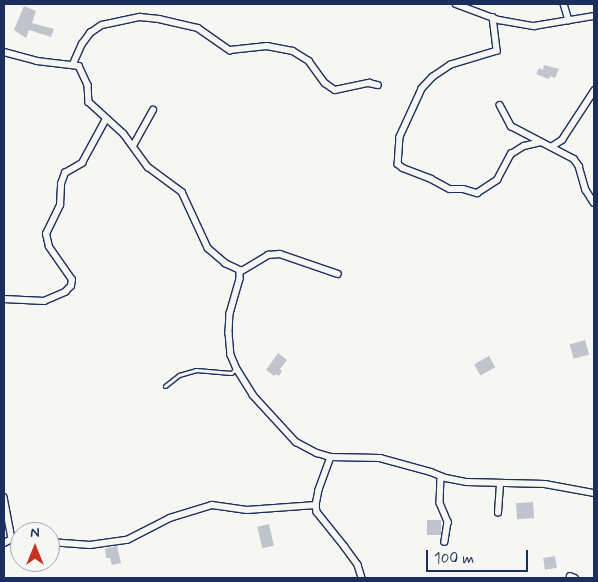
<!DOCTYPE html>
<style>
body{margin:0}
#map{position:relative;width:598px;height:582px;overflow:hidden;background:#f6f6f2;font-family:Mynerve,sans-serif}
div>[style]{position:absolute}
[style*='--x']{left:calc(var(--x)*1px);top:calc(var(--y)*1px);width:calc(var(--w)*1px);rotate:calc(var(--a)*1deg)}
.building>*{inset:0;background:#c0c4cd;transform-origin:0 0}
.roads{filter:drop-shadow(1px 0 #1b2f5e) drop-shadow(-1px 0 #1b2f5e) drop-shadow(0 1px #1b2f5e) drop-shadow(0 -1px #1b2f5e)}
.lane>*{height:3px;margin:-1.5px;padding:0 1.5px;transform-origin:1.5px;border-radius:1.5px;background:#f6f6f2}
.street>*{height:5.5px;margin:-2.75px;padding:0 2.75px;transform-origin:2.75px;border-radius:2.75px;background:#f6f6f2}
span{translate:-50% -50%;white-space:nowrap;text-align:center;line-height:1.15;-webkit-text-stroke:4.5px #f6f6f2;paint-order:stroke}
.frame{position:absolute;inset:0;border:5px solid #1b2f5e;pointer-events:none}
.north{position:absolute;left:10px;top:522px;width:50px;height:50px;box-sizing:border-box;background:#f6f6f2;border:1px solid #9ea6b7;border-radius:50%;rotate:0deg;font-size:14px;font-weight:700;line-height:20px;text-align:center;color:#1b2f5e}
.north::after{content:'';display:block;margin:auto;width:18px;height:22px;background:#c8321e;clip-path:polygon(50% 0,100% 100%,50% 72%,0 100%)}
.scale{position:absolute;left:426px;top:550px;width:102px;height:22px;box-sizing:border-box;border:2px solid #1b2f5e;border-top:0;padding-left:6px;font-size:15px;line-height:18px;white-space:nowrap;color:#1b2f5e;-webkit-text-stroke:4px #f6f6f2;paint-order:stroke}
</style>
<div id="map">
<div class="building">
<div style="clip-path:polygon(24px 6px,36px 11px,32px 23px,54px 29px,51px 37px,29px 30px,26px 38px,14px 30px)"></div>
<div style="clip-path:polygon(544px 65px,559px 69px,555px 78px,550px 76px,549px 79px,536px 74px,539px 68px,543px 70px)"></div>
<div style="left:585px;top:340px;width:15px;height:16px;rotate:74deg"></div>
<div style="clip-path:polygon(278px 353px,287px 360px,280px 369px,282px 371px,279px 376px,276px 374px,274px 376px,266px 370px)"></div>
<div style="left:489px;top:356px;width:13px;height:17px;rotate:61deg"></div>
<div style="left:533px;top:502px;width:16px;height:17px;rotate:86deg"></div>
<div style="left:427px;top:520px;width:14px;height:15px"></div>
<div style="left:269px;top:524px;width:22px;height:12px;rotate:77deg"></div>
<div style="clip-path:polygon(117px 546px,121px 563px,112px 565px,110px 558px,106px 558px,105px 549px)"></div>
<div style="left:555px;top:556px;width:12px;height:12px;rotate:81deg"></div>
</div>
<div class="roads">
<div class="lane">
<div style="--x:165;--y:386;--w:18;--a:-38"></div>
<div style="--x:179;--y:375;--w:18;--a:-16"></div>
<div style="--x:196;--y:370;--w:35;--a:5"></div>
<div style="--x:231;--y:373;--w:6;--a:-39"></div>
</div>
<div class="street">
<div style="--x:456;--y:4;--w:46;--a:20.4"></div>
<div style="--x:499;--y:20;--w:36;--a:10"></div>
<div style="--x:534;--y:26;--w:61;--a:-9.5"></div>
<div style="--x:564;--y:4;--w:17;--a:73"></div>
<div style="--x:493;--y:17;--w:34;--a:83"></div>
<div style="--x:497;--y:51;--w:48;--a:163.1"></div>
<div style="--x:451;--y:65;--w:22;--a:146"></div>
<div style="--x:433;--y:77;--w:16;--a:133"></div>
<div style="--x:422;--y:89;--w:53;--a:114.6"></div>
<div style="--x:400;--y:137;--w:27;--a:94"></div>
<div style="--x:398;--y:164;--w:6;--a:39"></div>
<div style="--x:403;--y:168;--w:30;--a:21"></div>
<div style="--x:431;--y:179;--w:21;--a:28"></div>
<div style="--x:450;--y:189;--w:13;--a:0"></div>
<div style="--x:463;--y:189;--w:15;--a:16"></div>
<div style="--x:477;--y:193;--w:24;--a:-33"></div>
<div style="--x:497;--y:180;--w:30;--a:-62"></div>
<div style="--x:511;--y:154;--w:15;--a:-32"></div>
<div style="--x:524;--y:146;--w:17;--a:-13"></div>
<div style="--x:4;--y:52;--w:34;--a:15"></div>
<div style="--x:37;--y:61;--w:42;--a:6.8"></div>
<div style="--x:79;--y:66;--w:21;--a:65"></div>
<div style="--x:88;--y:85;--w:17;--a:87"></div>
<div style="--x:89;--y:102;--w:47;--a:42.4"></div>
<div style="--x:124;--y:134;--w:41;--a:54"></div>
<div style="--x:148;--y:167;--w:42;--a:36.3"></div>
<div style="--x:182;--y:192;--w:62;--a:65.1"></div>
<div style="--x:208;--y:248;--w:23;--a:41"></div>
<div style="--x:225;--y:263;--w:17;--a:25"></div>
<div style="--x:240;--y:270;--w:9;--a:90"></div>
<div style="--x:240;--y:279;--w:35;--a:106"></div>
<div style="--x:230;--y:313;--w:20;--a:93"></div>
<div style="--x:229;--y:333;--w:22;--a:85"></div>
<div style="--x:231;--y:355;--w:15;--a:67"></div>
<div style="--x:237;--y:369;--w:31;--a:58"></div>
<div style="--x:253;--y:395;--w:64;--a:47.5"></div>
<div style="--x:296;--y:442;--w:24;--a:28"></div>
<div style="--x:317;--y:453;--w:15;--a:16"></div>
<div style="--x:331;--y:457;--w:49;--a:1.2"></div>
<div style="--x:380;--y:458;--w:53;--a:15.4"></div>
<div style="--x:431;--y:472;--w:16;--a:22"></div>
<div style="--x:446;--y:478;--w:21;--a:11"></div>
<div style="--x:467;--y:482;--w:78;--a:1.5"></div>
<div style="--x:545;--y:484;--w:50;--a:10.4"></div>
<div style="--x:73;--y:64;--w:22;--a:-66"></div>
<div style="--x:82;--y:44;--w:14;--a:-54"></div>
<div style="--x:90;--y:33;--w:14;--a:-34"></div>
<div style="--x:102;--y:25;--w:39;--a:-12"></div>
<div style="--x:140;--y:17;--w:19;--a:6"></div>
<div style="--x:159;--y:19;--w:40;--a:13"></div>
<div style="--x:198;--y:28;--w:39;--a:35"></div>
<div style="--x:230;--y:50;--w:37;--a:-6"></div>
<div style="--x:267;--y:46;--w:26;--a:11"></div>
<div style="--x:293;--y:51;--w:19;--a:32"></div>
<div style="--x:309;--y:61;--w:27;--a:54"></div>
<div style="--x:325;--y:83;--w:12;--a:35"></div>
<div style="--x:335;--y:90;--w:35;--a:-12"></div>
<div style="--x:369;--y:83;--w:9;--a:13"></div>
<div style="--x:500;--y:105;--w:24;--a:62"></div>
<div style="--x:511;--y:126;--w:71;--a:27.6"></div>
<div style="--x:574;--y:159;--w:9;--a:54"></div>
<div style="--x:579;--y:166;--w:25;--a:74"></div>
<div style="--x:586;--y:190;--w:15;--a:58"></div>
<div style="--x:133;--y:146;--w:41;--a:-60.9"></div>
<div style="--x:551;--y:147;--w:13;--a:-32"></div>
<div style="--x:562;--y:140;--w:59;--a:-56.9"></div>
<div style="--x:240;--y:272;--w:33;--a:-31"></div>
<div style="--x:268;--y:255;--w:12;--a:-5"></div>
<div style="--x:280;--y:254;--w:61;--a:19"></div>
<div style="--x:4;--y:299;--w:40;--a:2.9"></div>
<div style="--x:44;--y:301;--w:23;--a:-23"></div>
<div style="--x:65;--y:292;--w:8;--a:-45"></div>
<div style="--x:71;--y:286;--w:6;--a:-81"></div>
<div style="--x:72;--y:280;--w:40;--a:-124.9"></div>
<div style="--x:49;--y:247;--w:13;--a:-103"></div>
<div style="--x:46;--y:234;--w:32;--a:-64"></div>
<div style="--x:60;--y:205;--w:21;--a:-87"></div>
<div style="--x:61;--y:184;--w:12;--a:-70"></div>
<div style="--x:65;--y:173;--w:20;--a:-30"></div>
<div style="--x:82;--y:163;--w:50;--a:-61.4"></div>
<div style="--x:331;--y:457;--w:35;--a:110"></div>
<div style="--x:319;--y:490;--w:15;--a:101"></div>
<div style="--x:316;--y:505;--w:7;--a:82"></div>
<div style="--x:317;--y:512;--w:45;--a:51.3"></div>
<div style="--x:345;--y:547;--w:22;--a:54"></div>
<div style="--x:358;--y:565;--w:14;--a:73"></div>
<div style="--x:441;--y:476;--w:27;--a:92"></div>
<div style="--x:440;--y:503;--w:21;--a:67"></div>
<div style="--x:448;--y:522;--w:20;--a:99"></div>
<div style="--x:4;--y:497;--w:43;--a:79.2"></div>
<div style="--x:498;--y:513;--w:29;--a:-86"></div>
<div style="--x:50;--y:542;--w:40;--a:4.3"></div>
<div style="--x:90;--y:545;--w:37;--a:-8"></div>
<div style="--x:127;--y:540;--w:48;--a:-27.1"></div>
<div style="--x:170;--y:518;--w:44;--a:-17.2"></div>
<div style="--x:212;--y:505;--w:35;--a:8"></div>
<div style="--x:247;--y:510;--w:69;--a:-4.1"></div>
<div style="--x:4;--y:543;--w:9;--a:-27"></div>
<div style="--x:12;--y:539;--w:8;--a:0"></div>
<div style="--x:570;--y:576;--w:5;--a:22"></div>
</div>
</div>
<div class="frame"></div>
<div class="north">N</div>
<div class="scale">100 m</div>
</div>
